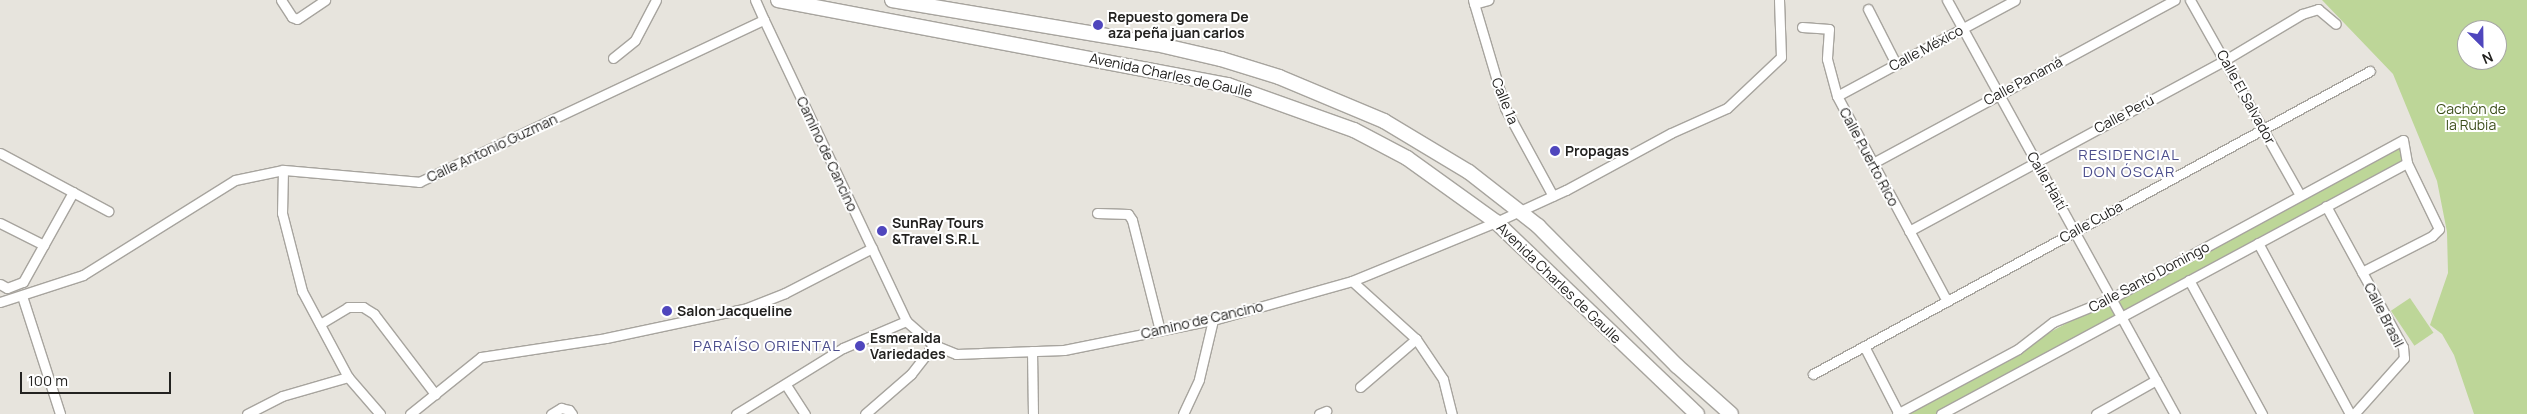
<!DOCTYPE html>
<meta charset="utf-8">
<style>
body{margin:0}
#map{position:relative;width:2527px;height:414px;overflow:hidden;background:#e7e4dd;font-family:Manrope,sans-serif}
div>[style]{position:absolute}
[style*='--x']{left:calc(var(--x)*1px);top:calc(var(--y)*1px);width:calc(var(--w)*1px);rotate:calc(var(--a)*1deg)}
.green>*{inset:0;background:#bdd698;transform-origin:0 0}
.roads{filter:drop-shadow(1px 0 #a7a49e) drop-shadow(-1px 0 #a7a49e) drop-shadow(0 1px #a7a49e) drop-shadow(0 -1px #a7a49e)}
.street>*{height:9px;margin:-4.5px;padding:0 4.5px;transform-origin:4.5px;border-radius:4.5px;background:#fff}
.primary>*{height:14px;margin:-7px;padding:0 7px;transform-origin:7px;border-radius:7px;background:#fff}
.dots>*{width:14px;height:14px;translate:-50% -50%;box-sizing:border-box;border:2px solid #fff;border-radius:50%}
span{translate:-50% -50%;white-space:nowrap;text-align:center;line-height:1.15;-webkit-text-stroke:4px #fff;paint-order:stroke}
.poi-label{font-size:14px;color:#232220;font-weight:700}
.left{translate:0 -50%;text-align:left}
.street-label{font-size:14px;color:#232220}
.park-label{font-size:14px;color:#3c4e1a}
.neighbourhood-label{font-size:15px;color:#4c4e8c;letter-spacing:1px}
.north{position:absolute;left:2457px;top:20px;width:50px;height:50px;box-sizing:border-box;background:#fff;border:1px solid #a7a7a6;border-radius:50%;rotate:157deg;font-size:14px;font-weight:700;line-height:20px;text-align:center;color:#232220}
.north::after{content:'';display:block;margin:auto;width:18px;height:22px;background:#4f46bd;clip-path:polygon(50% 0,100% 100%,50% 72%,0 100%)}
.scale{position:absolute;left:20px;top:372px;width:151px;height:22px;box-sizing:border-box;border:2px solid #232220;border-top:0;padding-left:6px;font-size:15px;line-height:18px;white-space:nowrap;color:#232220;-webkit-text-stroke:4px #fff;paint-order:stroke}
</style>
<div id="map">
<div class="green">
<div style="clip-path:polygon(evenodd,2322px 0,2527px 0,2527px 414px,2474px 414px,2454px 355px,2442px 334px,2430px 325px,2448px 273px,2447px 232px,2437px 181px,2393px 74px,2322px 0,2467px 30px,2497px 30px,2497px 60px,2467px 60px,2467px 30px)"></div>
<div style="clip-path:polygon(2401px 142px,2404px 162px,1936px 414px,1899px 414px)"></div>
<div style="left:2410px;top:298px;width:42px;height:23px;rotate:56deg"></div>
</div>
<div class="roads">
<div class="street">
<div style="--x:281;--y:0;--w:20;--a:57"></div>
<div style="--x:292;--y:17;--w:5;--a:22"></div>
<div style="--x:297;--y:19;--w:34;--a:-34"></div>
<div style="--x:1473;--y:0;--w:113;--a:73.5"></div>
<div style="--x:1505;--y:108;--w:100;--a:61.4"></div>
<div style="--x:1947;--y:0;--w:473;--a:61.2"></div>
<div style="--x:2190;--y:0;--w:224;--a:60.6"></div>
<div style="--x:1474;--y:4;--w:15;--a:-16"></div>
<div style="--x:1868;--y:9;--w:62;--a:63"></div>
<div style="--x:764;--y:20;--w:333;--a:64.7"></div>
<div style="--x:906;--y:321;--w:37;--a:41"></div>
<div style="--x:934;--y:345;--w:24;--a:22"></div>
<div style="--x:956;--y:354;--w:25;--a:-2"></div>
<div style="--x:981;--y:353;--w:83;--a:-2.1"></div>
<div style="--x:1064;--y:350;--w:152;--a:-11.4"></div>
<div style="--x:1213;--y:320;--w:144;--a:-15.7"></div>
<div style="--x:1352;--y:281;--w:156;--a:-22.3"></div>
<div style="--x:1496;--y:222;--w:77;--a:-24.6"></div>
<div style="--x:1566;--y:190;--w:119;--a:-28.5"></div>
<div style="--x:1671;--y:133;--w:61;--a:-24.1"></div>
<div style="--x:1727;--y:108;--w:74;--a:-43.4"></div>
<div style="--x:1781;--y:57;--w:57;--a:-92"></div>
<div style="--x:1802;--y:27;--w:27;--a:4"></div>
<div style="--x:1829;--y:29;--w:30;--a:94"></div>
<div style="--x:1827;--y:59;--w:38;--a:75"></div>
<div style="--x:1837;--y:96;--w:233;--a:61.8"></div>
<div style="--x:613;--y:58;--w:28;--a:-39"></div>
<div style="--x:635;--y:40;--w:45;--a:-62.3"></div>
<div style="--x:1837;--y:96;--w:202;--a:-28.3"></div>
<div style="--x:0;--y:153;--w:123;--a:28.2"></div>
<div style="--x:1873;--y:163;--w:343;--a:-28.4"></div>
<div style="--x:283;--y:170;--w:43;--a:91.3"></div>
<div style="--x:282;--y:213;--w:81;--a:75.6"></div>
<div style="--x:302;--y:291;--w:98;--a:61.9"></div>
<div style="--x:348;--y:377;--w:49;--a:49.1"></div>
<div style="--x:2326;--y:206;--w:161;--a:61.4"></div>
<div style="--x:2403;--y:347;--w:11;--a:85"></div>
<div style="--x:2404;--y:358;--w:75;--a:131.8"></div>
<div style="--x:1097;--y:213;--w:31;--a:2"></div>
<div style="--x:1128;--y:214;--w:7;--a:56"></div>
<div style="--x:1132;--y:220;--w:114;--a:75.8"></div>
<div style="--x:0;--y:223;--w:49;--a:26.6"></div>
<div style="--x:1909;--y:231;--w:359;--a:-28.4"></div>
<div style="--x:2225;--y:60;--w:90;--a:-30.9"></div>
<div style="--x:2302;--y:14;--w:17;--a:-17"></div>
<div style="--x:2318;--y:9;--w:23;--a:40"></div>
<div style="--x:2258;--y:243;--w:194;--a:61.7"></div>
<div style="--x:2189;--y:280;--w:153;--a:61.4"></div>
<div style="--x:1352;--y:281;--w:86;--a:42.2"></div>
<div style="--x:1416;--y:339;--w:48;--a:56"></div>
<div style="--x:1443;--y:379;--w:36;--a:76"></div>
<div style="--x:0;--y:284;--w:8;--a:30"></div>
<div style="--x:7;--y:288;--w:17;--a:-21"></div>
<div style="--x:23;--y:282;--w:103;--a:-60.9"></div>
<div style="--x:22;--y:296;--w:124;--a:72.1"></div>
<div style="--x:0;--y:302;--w:87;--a:-18"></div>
<div style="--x:83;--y:275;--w:179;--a:-32"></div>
<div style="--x:235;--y:180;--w:49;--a:-11.8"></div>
<div style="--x:283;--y:170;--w:137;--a:5"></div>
<div style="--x:419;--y:182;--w:381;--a:-25.2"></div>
<div style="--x:764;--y:20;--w:22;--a:-114"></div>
<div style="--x:320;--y:324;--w:33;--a:-31"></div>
<div style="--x:348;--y:307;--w:15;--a:0"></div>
<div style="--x:363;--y:307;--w:13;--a:32"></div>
<div style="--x:374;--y:314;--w:101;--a:52.7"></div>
<div style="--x:1864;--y:346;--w:76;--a:62.8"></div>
<div style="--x:1032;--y:351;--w:63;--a:89.1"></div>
<div style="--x:1813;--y:374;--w:634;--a:-28.55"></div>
<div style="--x:786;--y:385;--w:35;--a:57"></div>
<div style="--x:1360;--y:387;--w:74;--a:-40.6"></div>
<div style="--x:247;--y:414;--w:39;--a:-27"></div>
<div style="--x:282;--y:396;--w:69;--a:-16.1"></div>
<div style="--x:410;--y:414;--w:91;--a:-38.8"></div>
<div style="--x:481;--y:357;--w:126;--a:-8.6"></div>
<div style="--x:606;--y:338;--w:144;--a:-12"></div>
<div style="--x:747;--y:308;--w:41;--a:-21.5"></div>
<div style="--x:785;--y:293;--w:98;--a:-27.3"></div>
<div style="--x:551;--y:414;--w:12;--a:-31"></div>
<div style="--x:561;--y:408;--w:8;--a:14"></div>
<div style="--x:569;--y:410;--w:5;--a:53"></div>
<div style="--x:736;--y:414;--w:126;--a:-31.7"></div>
<div style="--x:843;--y:348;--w:69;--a:-23.2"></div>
<div style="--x:865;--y:414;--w:61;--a:-41"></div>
<div style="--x:911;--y:374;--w:37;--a:-52"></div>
<div style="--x:1183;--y:414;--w:38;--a:-65"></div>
<div style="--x:1199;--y:379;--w:61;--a:-76.7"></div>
<div style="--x:1319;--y:414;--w:8;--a:-23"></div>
<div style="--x:1897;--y:414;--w:137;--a:-28.2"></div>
<div style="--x:2018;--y:349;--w:44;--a:-37.6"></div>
<div style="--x:2053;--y:322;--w:64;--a:-22.1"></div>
<div style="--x:2112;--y:298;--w:331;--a:-28.5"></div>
<div style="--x:2403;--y:140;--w:23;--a:80"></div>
<div style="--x:2407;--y:163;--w:73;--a:64.1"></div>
<div style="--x:2439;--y:229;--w:10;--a:135"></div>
<div style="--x:2432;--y:236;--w:79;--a:152.8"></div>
<div style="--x:1941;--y:414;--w:529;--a:-28.31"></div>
<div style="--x:2096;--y:414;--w:69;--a:-29.5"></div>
</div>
<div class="primary">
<div style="--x:778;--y:0;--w:458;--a:10.7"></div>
<div style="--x:1228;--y:85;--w:134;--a:19.7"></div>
<div style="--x:1354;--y:130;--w:60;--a:27.8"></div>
<div style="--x:1407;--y:158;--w:110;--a:35.7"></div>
<div style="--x:1496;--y:222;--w:278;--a:43.7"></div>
<div style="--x:892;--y:0;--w:268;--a:9.5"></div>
<div style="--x:1156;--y:44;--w:67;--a:13"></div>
<div style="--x:1221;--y:59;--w:61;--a:17.2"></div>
<div style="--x:1279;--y:77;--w:114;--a:22.7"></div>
<div style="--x:1384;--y:121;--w:99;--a:31"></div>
<div style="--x:1469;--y:172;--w:88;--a:38"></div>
<div style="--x:1538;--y:226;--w:197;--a:45.2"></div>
<div style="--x:1677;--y:366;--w:72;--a:41.6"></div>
</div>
</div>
<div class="dots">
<div style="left:1098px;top:25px;background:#4f46bd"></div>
<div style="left:1555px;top:151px;background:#4f46bd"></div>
<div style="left:882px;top:231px;background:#4f46bd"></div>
<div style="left:667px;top:311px;background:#4f46bd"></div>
<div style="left:860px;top:346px;background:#4f46bd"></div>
</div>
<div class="poi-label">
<span class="left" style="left:1108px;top:25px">Repuesto gomera De<br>aza peña juan carlos</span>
<span class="left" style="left:1565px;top:151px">Propagas</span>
<span class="left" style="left:892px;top:231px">SunRay Tours<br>&amp;Travel S.R.L</span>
<span class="left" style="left:677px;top:311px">Salon Jacqueline</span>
<span class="left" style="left:870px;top:346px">Esmeralda<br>Variedades</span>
</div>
<div class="street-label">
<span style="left:1926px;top:48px;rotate:-28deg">Calle México</span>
<span style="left:1171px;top:75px;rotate:12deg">Avenida Charles de Gaulle</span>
<span style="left:2023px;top:81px;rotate:-28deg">Calle Panamá</span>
<span style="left:2246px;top:97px;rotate:61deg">Calle El Salvador</span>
<span style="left:1505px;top:101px;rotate:68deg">Calle 1a</span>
<span style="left:2124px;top:114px;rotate:-28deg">Calle Perú</span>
<span style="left:492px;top:148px;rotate:-25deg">Calle Antonio Guzman</span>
<span style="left:827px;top:154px;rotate:65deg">Camino de Cancino</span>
<span style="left:1869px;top:157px;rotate:62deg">Calle Puerto Rico</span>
<span style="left:2047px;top:181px;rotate:60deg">Calle Haití</span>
<span style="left:2091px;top:222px;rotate:-29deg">Calle Cuba</span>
<span style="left:2149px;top:277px;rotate:-28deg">Calle Santo Domingo</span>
<span style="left:1559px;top:283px;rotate:44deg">Avenida Charles de Gaulle</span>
<span style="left:2384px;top:315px;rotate:63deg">Calle Brasil</span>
<span style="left:1202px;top:320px;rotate:-13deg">Camino de Cancino</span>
</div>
<div class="park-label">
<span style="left:2471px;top:117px">Cachón de<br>la Rubia</span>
</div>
<div class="neighbourhood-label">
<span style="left:2129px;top:163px">RESIDENCIAL<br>DON ÓSCAR</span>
<span style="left:767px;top:346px">PARAÍSO ORIENTAL</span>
</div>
<div class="north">N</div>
<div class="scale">100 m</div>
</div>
